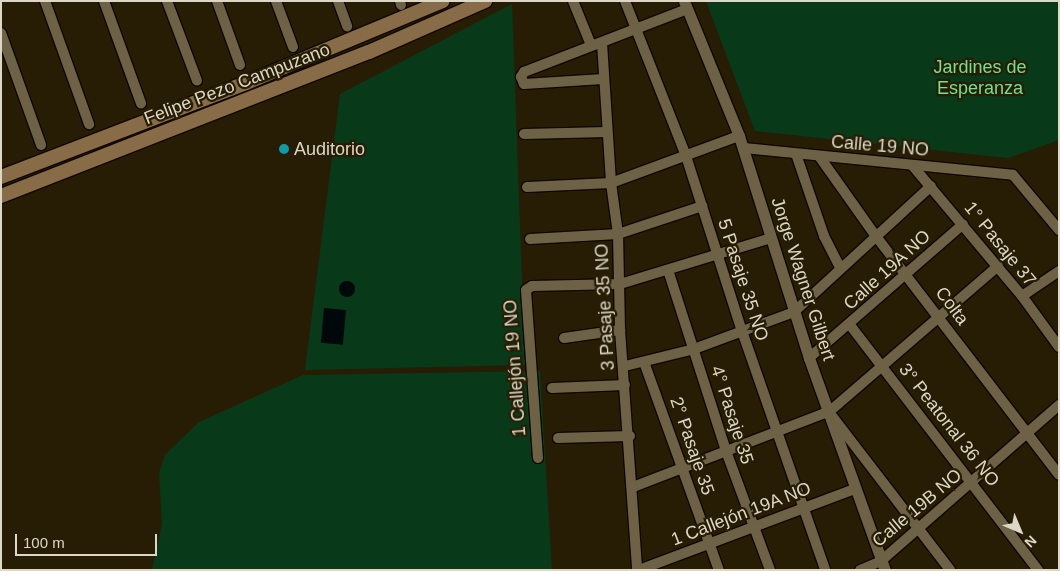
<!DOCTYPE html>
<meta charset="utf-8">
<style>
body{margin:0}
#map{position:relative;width:1060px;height:571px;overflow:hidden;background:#271d04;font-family:Arial,sans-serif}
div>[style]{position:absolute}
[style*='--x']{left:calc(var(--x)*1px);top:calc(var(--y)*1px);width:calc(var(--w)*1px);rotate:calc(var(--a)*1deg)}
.green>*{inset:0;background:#083a1a}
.water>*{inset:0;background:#000809;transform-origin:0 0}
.round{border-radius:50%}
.roads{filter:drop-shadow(1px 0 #100700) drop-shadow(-1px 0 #100700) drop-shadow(0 1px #100700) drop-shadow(0 -1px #100700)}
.minor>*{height:10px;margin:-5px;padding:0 5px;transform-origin:5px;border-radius:5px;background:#6d6246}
.tertiary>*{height:11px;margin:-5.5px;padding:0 5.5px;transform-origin:5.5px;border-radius:5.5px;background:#6d6246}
.secondary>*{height:14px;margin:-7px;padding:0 7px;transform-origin:7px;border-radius:7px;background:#886c48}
.dots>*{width:14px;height:14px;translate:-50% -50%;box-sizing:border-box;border:2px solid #271d04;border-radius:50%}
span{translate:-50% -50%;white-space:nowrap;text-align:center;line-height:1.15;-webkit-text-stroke:4.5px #271d04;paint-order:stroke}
.park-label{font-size:18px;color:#72e08f}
.street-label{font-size:18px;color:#ddd7c7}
.poi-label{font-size:18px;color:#ddd7c7}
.left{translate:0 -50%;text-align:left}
.frame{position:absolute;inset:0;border:2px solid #ddd7c7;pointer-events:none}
.north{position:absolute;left:995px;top:506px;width:50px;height:50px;-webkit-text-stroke:4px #271d04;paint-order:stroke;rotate:135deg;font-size:14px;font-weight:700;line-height:20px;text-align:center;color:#ddd7c7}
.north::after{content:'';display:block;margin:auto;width:18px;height:22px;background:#ddd7c7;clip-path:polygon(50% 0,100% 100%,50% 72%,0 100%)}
.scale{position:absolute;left:15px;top:534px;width:142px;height:22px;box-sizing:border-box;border:2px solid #ddd7c7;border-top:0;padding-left:6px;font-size:15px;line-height:18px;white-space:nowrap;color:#ddd7c7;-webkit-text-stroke:4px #271d04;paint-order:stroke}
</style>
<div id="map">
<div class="green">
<div style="clip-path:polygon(706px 1px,1059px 1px,1059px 140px,1008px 158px,755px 131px)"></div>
<div style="clip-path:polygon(512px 4px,525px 365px,305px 370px,340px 94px)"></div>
<div style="clip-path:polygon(540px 371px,552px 570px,152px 570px,162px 524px,159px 473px,165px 455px,199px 422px,303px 375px)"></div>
</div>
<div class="water">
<div class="round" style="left:339px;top:281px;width:16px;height:16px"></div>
<div style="left:324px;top:308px;width:22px;height:35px;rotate:5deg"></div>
</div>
<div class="roads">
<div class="minor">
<div style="--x:45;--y:1;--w:131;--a:70.3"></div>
<div style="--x:104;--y:1;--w:109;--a:70.1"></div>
<div style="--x:167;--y:1;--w:85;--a:69.4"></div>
<div style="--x:217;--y:1;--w:68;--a:70.2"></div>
<div style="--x:276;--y:1;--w:49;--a:69.7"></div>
<div style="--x:338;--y:1;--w:27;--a:70"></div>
<div style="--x:400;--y:1;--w:4;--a:76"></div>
<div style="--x:573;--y:1;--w:48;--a:67.8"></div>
<div style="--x:625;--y:1;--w:167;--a:68.5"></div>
<div style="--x:686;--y:156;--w:184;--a:72.3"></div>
<div style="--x:742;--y:331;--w:253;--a:70.8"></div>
<div style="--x:1;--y:33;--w:119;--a:70.3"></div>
<div style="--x:602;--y:43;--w:140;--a:86.3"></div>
<div style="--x:611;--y:183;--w:51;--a:82.2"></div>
<div style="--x:618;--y:234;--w:96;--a:88.8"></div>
<div style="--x:620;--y:330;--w:241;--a:85.9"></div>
<div style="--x:603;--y:79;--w:79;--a:176.4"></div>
<div style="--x:524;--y:84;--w:8;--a:-113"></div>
<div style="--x:521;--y:77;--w:6;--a:-59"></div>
<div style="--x:524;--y:72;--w:175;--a:-21.1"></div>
<div style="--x:524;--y:134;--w:83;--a:-1.4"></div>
<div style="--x:744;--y:148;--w:270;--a:5.7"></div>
<div style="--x:1013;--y:175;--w:72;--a:50.1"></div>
<div style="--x:796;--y:154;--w:87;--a:71.1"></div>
<div style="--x:824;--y:236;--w:35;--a:63"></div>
<div style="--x:819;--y:156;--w:97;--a:54.7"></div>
<div style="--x:875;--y:235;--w:302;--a:52.5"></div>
<div style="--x:912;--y:165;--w:171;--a:50"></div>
<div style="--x:1022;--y:296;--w:63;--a:54"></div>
<div style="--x:527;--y:187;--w:84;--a:-2.7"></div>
<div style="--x:611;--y:183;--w:136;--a:-20.2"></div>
<div style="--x:530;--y:239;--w:88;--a:-3.3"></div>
<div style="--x:618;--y:234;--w:89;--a:-18.4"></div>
<div style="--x:668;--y:270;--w:190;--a:72.2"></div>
<div style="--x:726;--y:451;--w:127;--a:69.7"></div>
<div style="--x:1022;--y:296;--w:45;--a:-34"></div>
<div style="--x:850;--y:325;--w:309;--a:52.5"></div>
<div style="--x:564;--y:338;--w:57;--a:-8.1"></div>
<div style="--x:809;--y:358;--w:204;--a:-41"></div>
<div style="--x:644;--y:362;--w:221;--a:70.2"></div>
<div style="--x:625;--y:366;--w:71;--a:-13.8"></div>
<div style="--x:694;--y:349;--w:107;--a:-20.3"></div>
<div style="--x:794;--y:312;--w:186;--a:-42.6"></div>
<div style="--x:552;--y:388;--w:73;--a:-2.4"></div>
<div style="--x:832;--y:416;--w:194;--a:52.5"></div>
<div style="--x:558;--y:438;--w:72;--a:-1.6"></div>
<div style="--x:538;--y:458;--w:168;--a:-94.1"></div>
<div style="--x:526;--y:290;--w:7;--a:-34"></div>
<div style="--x:532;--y:286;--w:88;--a:-1.3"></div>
<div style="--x:620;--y:284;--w:158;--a:-16.9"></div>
<div style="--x:633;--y:487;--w:211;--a:-21.1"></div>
<div style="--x:830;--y:411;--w:222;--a:-40.8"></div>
<div style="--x:639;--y:570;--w:231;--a:-20.6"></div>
<div style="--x:860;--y:570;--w:23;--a:-23"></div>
<div style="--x:881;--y:561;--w:237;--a:-41.2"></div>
</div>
<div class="tertiary">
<div style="--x:684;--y:1;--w:146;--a:67.8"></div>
<div style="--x:739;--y:136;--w:233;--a:72.5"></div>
<div style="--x:809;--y:358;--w:225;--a:70.3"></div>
</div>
<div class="secondary">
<div style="--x:1;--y:177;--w:262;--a:-21"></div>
<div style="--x:246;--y:83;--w:213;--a:-22.6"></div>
<div style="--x:1;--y:196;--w:395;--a:-21.4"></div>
<div style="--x:369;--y:52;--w:127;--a:-23.7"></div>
</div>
</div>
<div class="dots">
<div style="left:284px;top:149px;background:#0f9aa8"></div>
</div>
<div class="park-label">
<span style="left:980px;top:78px">Jardines de<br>Esperanza</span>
</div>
<div class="street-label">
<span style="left:237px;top:84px;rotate:-21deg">Felipe Pezo Campuzano</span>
<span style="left:880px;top:146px;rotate:5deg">Calle 19 NO</span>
<span style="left:1000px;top:244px;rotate:51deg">1° Pasaje 37</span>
<span style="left:887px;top:270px;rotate:-42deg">Calle 19A NO</span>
<span style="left:803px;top:279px;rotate:72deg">Jorge Wagner Gilbert</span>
<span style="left:743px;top:280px;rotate:72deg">5 Pasaje 35 NO</span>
<span style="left:952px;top:306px;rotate:53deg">Colta</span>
<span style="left:605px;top:307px;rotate:-93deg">3 Pasaje 35 NO</span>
<span style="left:515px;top:368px;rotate:-94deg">1 Callejón 19 NO</span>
<span style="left:732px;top:415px;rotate:72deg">4° Pasaje 35</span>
<span style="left:949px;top:425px;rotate:52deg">3° Peatonal 36 NO</span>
<span style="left:692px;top:446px;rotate:71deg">2° Pasaje 35</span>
<span style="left:917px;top:508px;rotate:-40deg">Calle 19B NO</span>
<span style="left:741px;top:514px;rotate:-21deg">1 Callejón 19A NO</span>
</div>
<div class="poi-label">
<span class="left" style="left:294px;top:149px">Auditorio</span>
</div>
<div class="frame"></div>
<div class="north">N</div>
<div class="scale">100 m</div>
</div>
